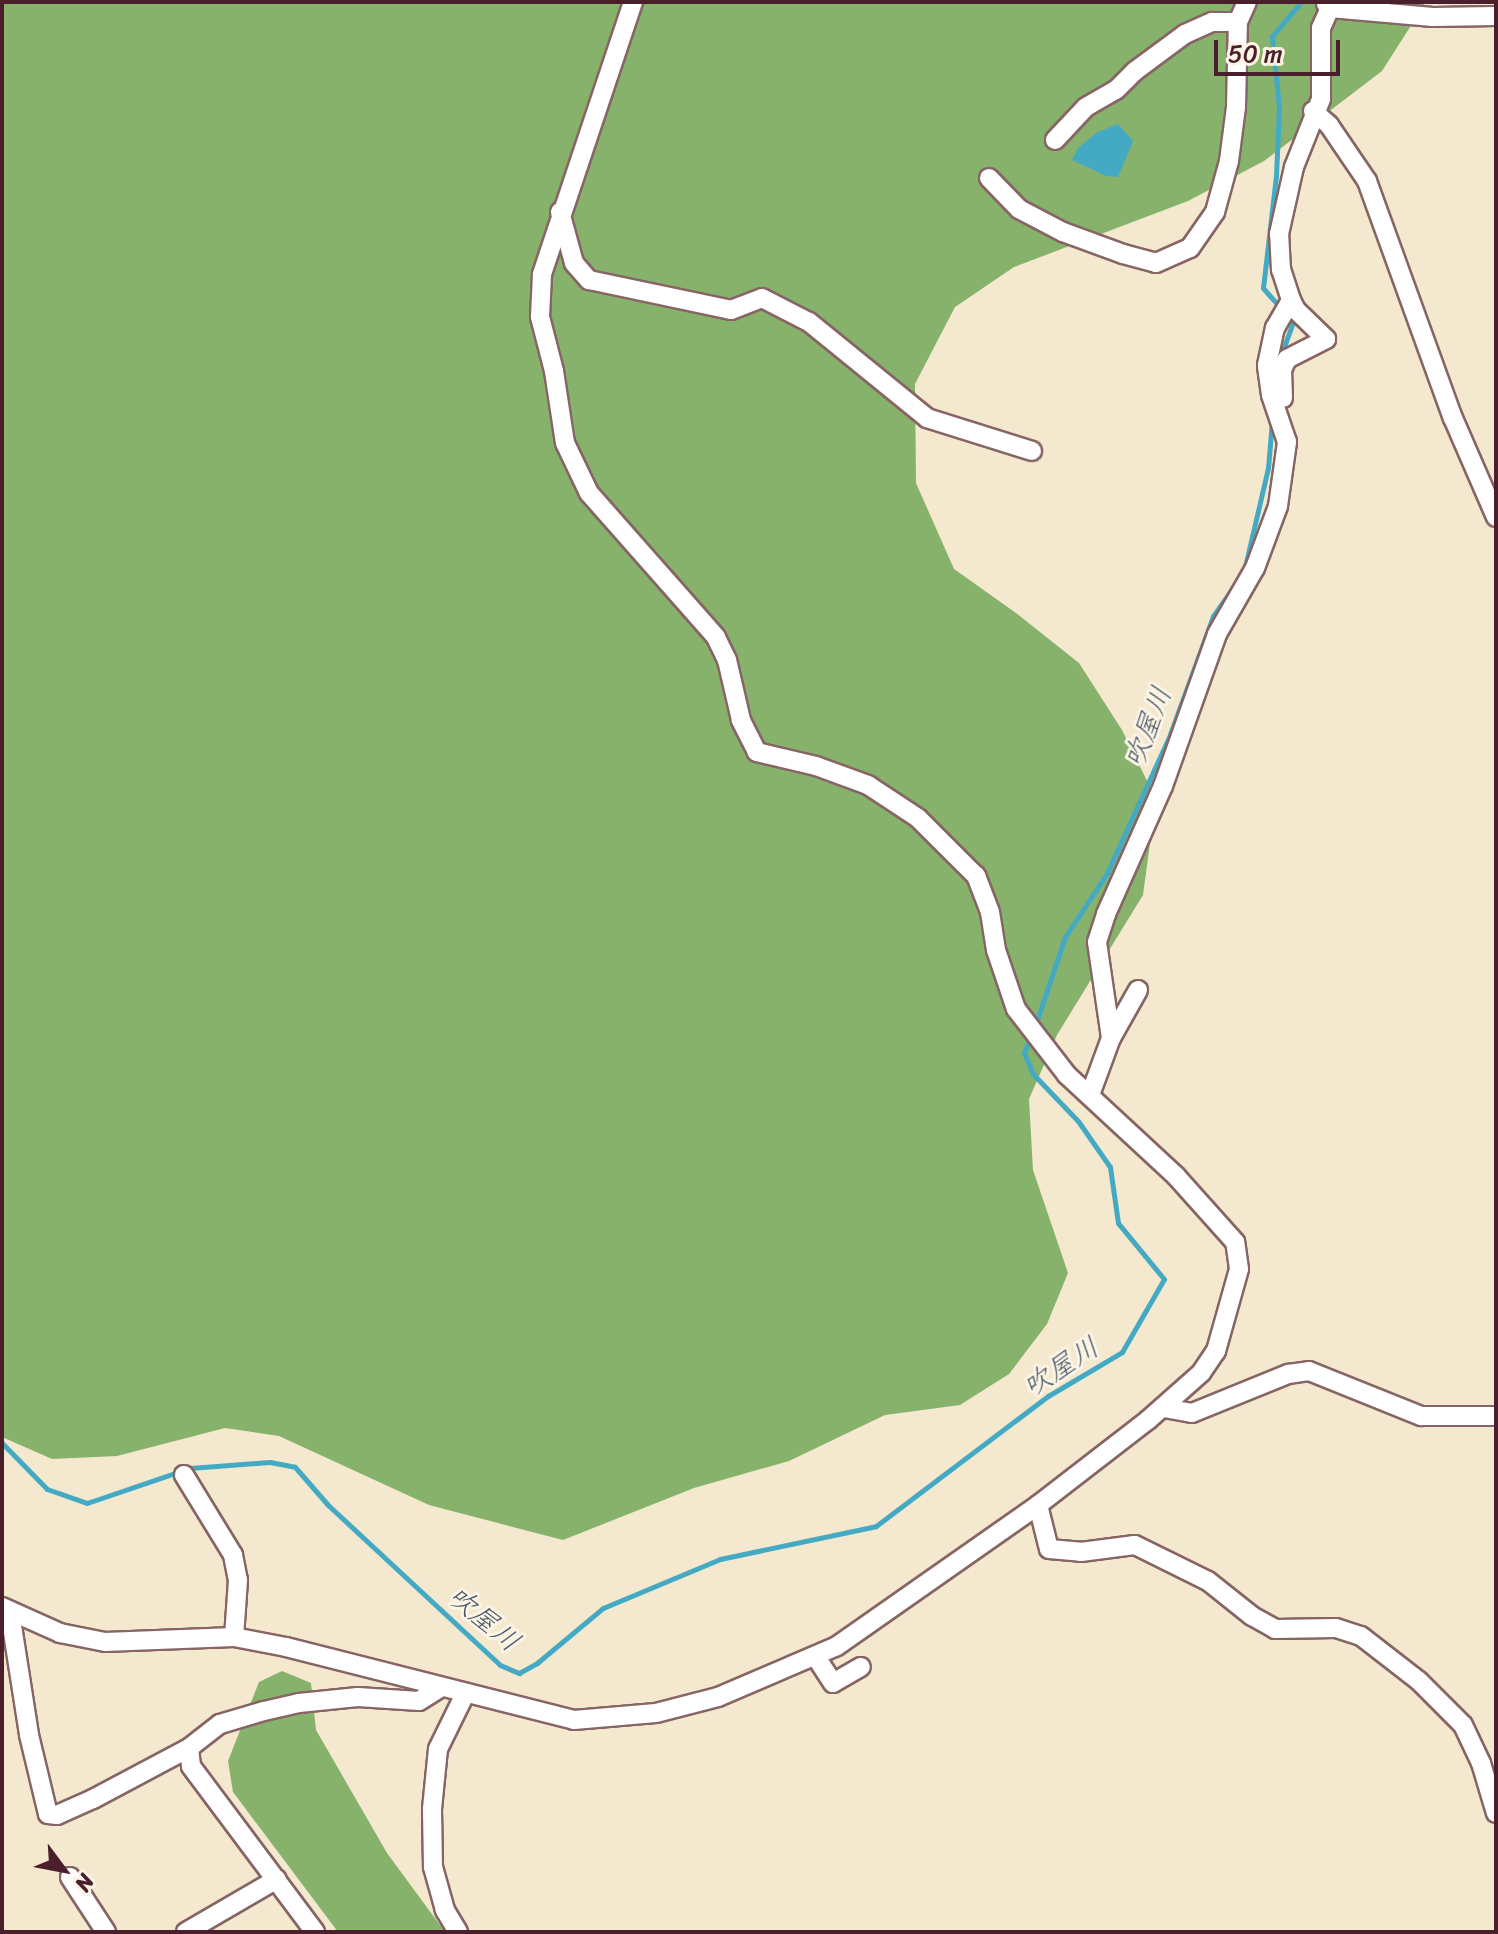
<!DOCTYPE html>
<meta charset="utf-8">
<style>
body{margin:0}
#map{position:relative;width:1498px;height:1934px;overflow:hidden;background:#f4e8ce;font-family:Sriracha,"Klee One",sans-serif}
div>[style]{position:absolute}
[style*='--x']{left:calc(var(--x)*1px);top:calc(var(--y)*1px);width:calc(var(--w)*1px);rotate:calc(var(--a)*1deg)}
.forest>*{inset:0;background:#86b26b}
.water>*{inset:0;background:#44aac4}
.stream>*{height:5px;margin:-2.5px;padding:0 2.5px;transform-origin:2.5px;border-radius:2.5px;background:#44aac4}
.roads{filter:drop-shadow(2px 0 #866564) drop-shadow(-2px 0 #866564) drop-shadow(0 2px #866564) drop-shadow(0 -2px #866564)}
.minor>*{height:18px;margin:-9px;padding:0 9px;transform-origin:9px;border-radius:9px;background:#fff}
span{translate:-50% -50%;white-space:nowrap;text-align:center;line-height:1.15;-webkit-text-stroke:6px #fcf5e5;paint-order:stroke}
.water-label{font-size:28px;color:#485768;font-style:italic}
.frame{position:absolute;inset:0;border:4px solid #4a1f2b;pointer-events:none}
.north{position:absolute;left:24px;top:1830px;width:80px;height:80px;-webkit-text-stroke:6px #fcf5e5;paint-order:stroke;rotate:122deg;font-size:22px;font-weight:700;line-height:32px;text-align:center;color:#4a1f2b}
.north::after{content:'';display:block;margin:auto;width:28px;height:36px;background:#4a1f2b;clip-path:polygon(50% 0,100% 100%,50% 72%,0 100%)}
.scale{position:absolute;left:1214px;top:40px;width:126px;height:36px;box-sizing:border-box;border:4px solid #4a1f2b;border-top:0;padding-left:10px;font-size:24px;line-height:28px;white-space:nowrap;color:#4a1f2b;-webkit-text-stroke:6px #fcf5e5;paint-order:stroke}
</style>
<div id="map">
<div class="forest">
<div style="clip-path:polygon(2px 2px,1426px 2px,1382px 71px,1264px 161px,1188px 201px,1014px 267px,955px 307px,915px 384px,916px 483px,954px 569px,1016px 613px,1079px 663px,1122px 730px,1156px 799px,1143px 895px,1057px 1035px,1029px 1099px,1033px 1170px,1068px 1273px,1047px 1324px,1009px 1374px,960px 1405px,885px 1415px,789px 1461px,694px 1488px,563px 1540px,429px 1505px,279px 1436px,225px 1428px,117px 1456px,52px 1459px,2px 1437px)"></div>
<div style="clip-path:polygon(282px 1671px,311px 1683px,316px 1730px,387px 1853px,445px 1932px,338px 1932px,233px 1792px,228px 1761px,259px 1682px)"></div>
</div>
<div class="water">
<div style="clip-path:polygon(1118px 124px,1133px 141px,1118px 177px,1106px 176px,1072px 160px,1078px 148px,1096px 133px)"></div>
</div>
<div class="stream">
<div style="--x:1281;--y:355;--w:35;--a:-70"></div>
<div style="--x:1293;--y:322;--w:45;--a:-131.4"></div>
<div style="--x:1263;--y:288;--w:113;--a:-83.4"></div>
<div style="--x:1276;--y:176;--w:68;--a:-87.5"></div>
<div style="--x:1279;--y:108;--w:72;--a:-95.6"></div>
<div style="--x:1272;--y:36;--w:45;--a:-49.5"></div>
<div style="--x:1244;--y:571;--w:106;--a:-76.9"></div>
<div style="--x:1268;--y:468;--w:48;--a:-85.2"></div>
<div style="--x:1035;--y:1026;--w:94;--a:-71.4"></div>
<div style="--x:1065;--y:937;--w:77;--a:-56.7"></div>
<div style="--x:1107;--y:873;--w:149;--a:-65.5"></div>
<div style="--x:1169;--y:737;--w:129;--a:-70"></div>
<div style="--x:1213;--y:616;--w:45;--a:-54.9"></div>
<div style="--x:2;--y:1443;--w:64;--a:45.6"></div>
<div style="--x:47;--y:1489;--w:42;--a:19.3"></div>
<div style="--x:87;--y:1503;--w:109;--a:-18.8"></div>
<div style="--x:190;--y:1468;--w:80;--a:-4.3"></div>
<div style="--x:270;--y:1462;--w:25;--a:11"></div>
<div style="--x:295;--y:1467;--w:50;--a:49"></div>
<div style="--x:328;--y:1505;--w:235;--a:42.9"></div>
<div style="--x:500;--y:1665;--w:21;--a:23"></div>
<div style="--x:519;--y:1673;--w:21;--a:-29"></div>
<div style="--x:537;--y:1663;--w:86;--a:-39.8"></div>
<div style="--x:603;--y:1608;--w:127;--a:-22.7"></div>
<div style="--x:720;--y:1559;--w:159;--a:-11.9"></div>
<div style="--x:876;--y:1526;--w:216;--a:-37.1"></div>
<div style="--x:1048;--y:1396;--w:86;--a:-30.7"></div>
<div style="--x:1122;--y:1352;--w:84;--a:-60.1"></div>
<div style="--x:1164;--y:1279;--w:72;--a:-129.4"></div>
<div style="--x:1118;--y:1223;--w:57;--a:-98.1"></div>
<div style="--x:1110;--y:1167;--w:56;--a:-124.8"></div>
<div style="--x:1078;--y:1121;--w:65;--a:-133.8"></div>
<div style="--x:1033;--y:1074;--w:23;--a:-113"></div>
<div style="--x:1024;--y:1053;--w:18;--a:-68"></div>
</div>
<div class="roads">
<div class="minor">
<div style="--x:1326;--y:4;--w:6;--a:45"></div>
<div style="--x:1330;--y:8;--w:103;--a:5"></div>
<div style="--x:1433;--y:17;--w:63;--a:-0.9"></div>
<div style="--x:1313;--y:111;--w:21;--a:41"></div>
<div style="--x:1329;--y:125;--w:68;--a:55.8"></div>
<div style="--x:1367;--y:181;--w:252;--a:70.1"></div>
<div style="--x:1453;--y:418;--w:108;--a:66.5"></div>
<div style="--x:1055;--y:140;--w:45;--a:-46.8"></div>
<div style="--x:1086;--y:107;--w:34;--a:-30"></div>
<div style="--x:1116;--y:90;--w:27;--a:-45"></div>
<div style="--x:1135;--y:71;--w:62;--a:-36.5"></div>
<div style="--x:1185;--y:34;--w:30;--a:-24"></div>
<div style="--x:1212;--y:22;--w:26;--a:0"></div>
<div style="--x:1238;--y:22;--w:22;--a:-66"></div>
<div style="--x:989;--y:178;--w:43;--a:45.9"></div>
<div style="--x:1019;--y:209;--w:50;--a:27.6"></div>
<div style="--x:1063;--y:232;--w:64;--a:20.1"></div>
<div style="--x:1123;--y:254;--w:34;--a:15"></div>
<div style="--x:1156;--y:263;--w:37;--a:-24"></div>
<div style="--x:1190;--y:248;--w:44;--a:-55.2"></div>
<div style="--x:1215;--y:212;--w:53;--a:-74.6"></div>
<div style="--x:1229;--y:161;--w:54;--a:-82.6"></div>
<div style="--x:1236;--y:107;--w:85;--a:-88.7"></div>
<div style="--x:560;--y:212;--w:53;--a:74.6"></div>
<div style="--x:574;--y:263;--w:23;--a:49"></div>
<div style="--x:589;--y:280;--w:145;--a:11.9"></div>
<div style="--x:731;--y:310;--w:33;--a:-21"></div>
<div style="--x:762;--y:298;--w:53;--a:27.1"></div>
<div style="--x:809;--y:322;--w:152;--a:39.1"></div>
<div style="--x:927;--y:418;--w:110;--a:17.4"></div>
<div style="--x:1283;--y:398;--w:28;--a:-92"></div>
<div style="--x:1282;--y:370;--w:12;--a:-66"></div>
<div style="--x:1287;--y:359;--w:44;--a:-27.1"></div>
<div style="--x:1326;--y:339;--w:42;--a:-136"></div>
<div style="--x:1296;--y:310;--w:11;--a:-117"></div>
<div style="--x:1291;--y:300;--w:32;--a:-108"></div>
<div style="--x:1281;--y:270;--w:36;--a:-93"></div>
<div style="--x:1279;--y:234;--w:69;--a:-77.4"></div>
<div style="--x:1294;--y:167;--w:73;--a:-68.3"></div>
<div style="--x:1321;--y:99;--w:71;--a:-90"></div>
<div style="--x:1321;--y:28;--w:22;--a:-66"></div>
<div style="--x:1111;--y:1038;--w:55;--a:-60.6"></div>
<div style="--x:1090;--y:1095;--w:61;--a:-69.8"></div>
<div style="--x:1111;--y:1038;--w:97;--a:-98.3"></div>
<div style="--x:1097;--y:942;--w:29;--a:-72"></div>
<div style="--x:1106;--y:914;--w:140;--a:-66"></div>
<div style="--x:1163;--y:786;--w:161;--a:-70.4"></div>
<div style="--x:1217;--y:634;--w:76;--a:-60.1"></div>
<div style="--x:1255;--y:568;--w:66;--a:-69.6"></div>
<div style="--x:1278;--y:506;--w:65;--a:-82"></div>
<div style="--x:1287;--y:442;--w:50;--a:-108.8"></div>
<div style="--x:1271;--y:395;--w:30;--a:-98"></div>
<div style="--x:1267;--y:365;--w:38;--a:-78"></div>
<div style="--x:1275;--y:328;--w:32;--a:-60"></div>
<div style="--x:1164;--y:1408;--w:28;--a:10"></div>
<div style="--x:1192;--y:1413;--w:104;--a:-22.1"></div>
<div style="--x:1288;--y:1374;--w:21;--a:-8"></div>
<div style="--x:1309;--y:1371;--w:121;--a:21.9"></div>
<div style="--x:1421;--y:1416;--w:75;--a:0"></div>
<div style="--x:184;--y:1475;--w:94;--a:58.5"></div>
<div style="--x:233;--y:1555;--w:25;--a:79"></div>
<div style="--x:238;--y:1580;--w:57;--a:94"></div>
<div style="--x:1038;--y:1505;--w:45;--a:76"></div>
<div style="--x:1049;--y:1549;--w:32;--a:5"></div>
<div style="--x:1081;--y:1552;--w:54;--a:-7.4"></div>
<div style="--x:1135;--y:1545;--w:81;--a:26.3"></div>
<div style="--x:1208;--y:1581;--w:56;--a:38.5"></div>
<div style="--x:1252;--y:1616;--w:26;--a:29"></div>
<div style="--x:1275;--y:1629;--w:61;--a:-0.9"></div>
<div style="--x:1336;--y:1628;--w:26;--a:18"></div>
<div style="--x:1361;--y:1636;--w:73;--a:37.8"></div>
<div style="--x:1419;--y:1681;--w:62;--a:45"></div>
<div style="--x:1463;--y:1725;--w:42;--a:64.7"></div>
<div style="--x:1481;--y:1763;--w:52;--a:73.3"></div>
<div style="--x:2;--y:1607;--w:64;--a:24.1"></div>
<div style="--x:60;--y:1633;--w:46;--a:11.3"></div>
<div style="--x:105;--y:1642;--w:129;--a:-2.2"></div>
<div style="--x:234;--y:1637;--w:53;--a:10.9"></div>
<div style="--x:286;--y:1647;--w:297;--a:14.2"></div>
<div style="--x:574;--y:1720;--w:82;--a:-4.9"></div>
<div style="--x:656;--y:1713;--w:64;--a:-14.5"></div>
<div style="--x:718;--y:1697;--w:129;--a:-23.2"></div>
<div style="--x:837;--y:1646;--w:246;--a:-35"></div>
<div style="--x:1038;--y:1505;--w:139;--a:-37.7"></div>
<div style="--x:1148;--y:1420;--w:71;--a:-41.6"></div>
<div style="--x:1201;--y:1373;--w:27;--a:-56"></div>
<div style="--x:1216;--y:1351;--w:85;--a:-74.3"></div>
<div style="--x:1239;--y:1269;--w:27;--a:-98"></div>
<div style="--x:1235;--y:1242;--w:89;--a:-131.8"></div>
<div style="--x:1176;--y:1176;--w:149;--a:-137.2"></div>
<div style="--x:1067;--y:1075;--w:83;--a:-127.7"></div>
<div style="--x:1016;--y:1009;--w:62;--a:-108.7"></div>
<div style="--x:996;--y:950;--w:38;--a:-99"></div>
<div style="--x:990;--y:912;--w:39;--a:-111"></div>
<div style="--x:976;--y:876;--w:82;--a:-135"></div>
<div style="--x:918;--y:818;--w:60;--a:-146.6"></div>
<div style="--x:868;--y:785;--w:55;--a:-159.9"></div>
<div style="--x:816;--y:766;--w:61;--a:-166.7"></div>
<div style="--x:757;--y:752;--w:36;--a:-117"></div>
<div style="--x:741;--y:720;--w:62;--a:-103.1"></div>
<div style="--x:727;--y:660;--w:25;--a:-116"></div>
<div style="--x:716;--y:637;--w:192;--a:-131.4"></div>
<div style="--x:589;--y:493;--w:55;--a:-115.6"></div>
<div style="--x:565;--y:443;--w:73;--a:-98.7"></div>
<div style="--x:554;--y:371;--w:56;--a:-104.5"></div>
<div style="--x:540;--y:317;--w:43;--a:-87.3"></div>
<div style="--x:542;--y:274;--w:287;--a:-71.5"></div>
<div style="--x:10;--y:1613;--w:123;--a:81.1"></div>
<div style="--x:29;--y:1735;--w:81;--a:76.5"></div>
<div style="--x:48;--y:1814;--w:9;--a:6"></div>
<div style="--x:57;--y:1815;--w:39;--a:-24"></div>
<div style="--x:93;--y:1799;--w:109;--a:-28"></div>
<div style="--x:816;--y:1657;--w:31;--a:57"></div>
<div style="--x:833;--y:1683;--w:32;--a:-30"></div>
<div style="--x:70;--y:1877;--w:66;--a:56.8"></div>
<div style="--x:186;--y:1932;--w:105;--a:-30.2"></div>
<div style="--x:315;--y:1932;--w:207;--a:-126.8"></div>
<div style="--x:191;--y:1766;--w:18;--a:-96"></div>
<div style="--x:189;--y:1748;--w:39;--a:-38"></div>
<div style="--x:220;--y:1724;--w:46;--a:-16.5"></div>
<div style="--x:264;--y:1711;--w:36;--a:-13"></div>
<div style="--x:299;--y:1703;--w:59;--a:-5.8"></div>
<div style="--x:358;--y:1697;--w:61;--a:3.8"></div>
<div style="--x:419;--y:1701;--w:25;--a:-32"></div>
<div style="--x:458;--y:1932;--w:26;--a:-121"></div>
<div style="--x:445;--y:1910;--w:45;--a:-105.6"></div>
<div style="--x:433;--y:1867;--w:58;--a:-91"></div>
<div style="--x:432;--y:1809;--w:60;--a:-84.3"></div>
<div style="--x:438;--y:1749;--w:61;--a:-63.9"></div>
</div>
</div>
<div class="water-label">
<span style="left:1148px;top:727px;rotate:-69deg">吹屋川</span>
<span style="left:1061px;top:1367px;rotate:-33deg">吹屋川</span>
<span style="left:484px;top:1619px;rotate:40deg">吹屋川</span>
</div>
<div class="frame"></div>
<div class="north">N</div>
<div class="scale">50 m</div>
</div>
